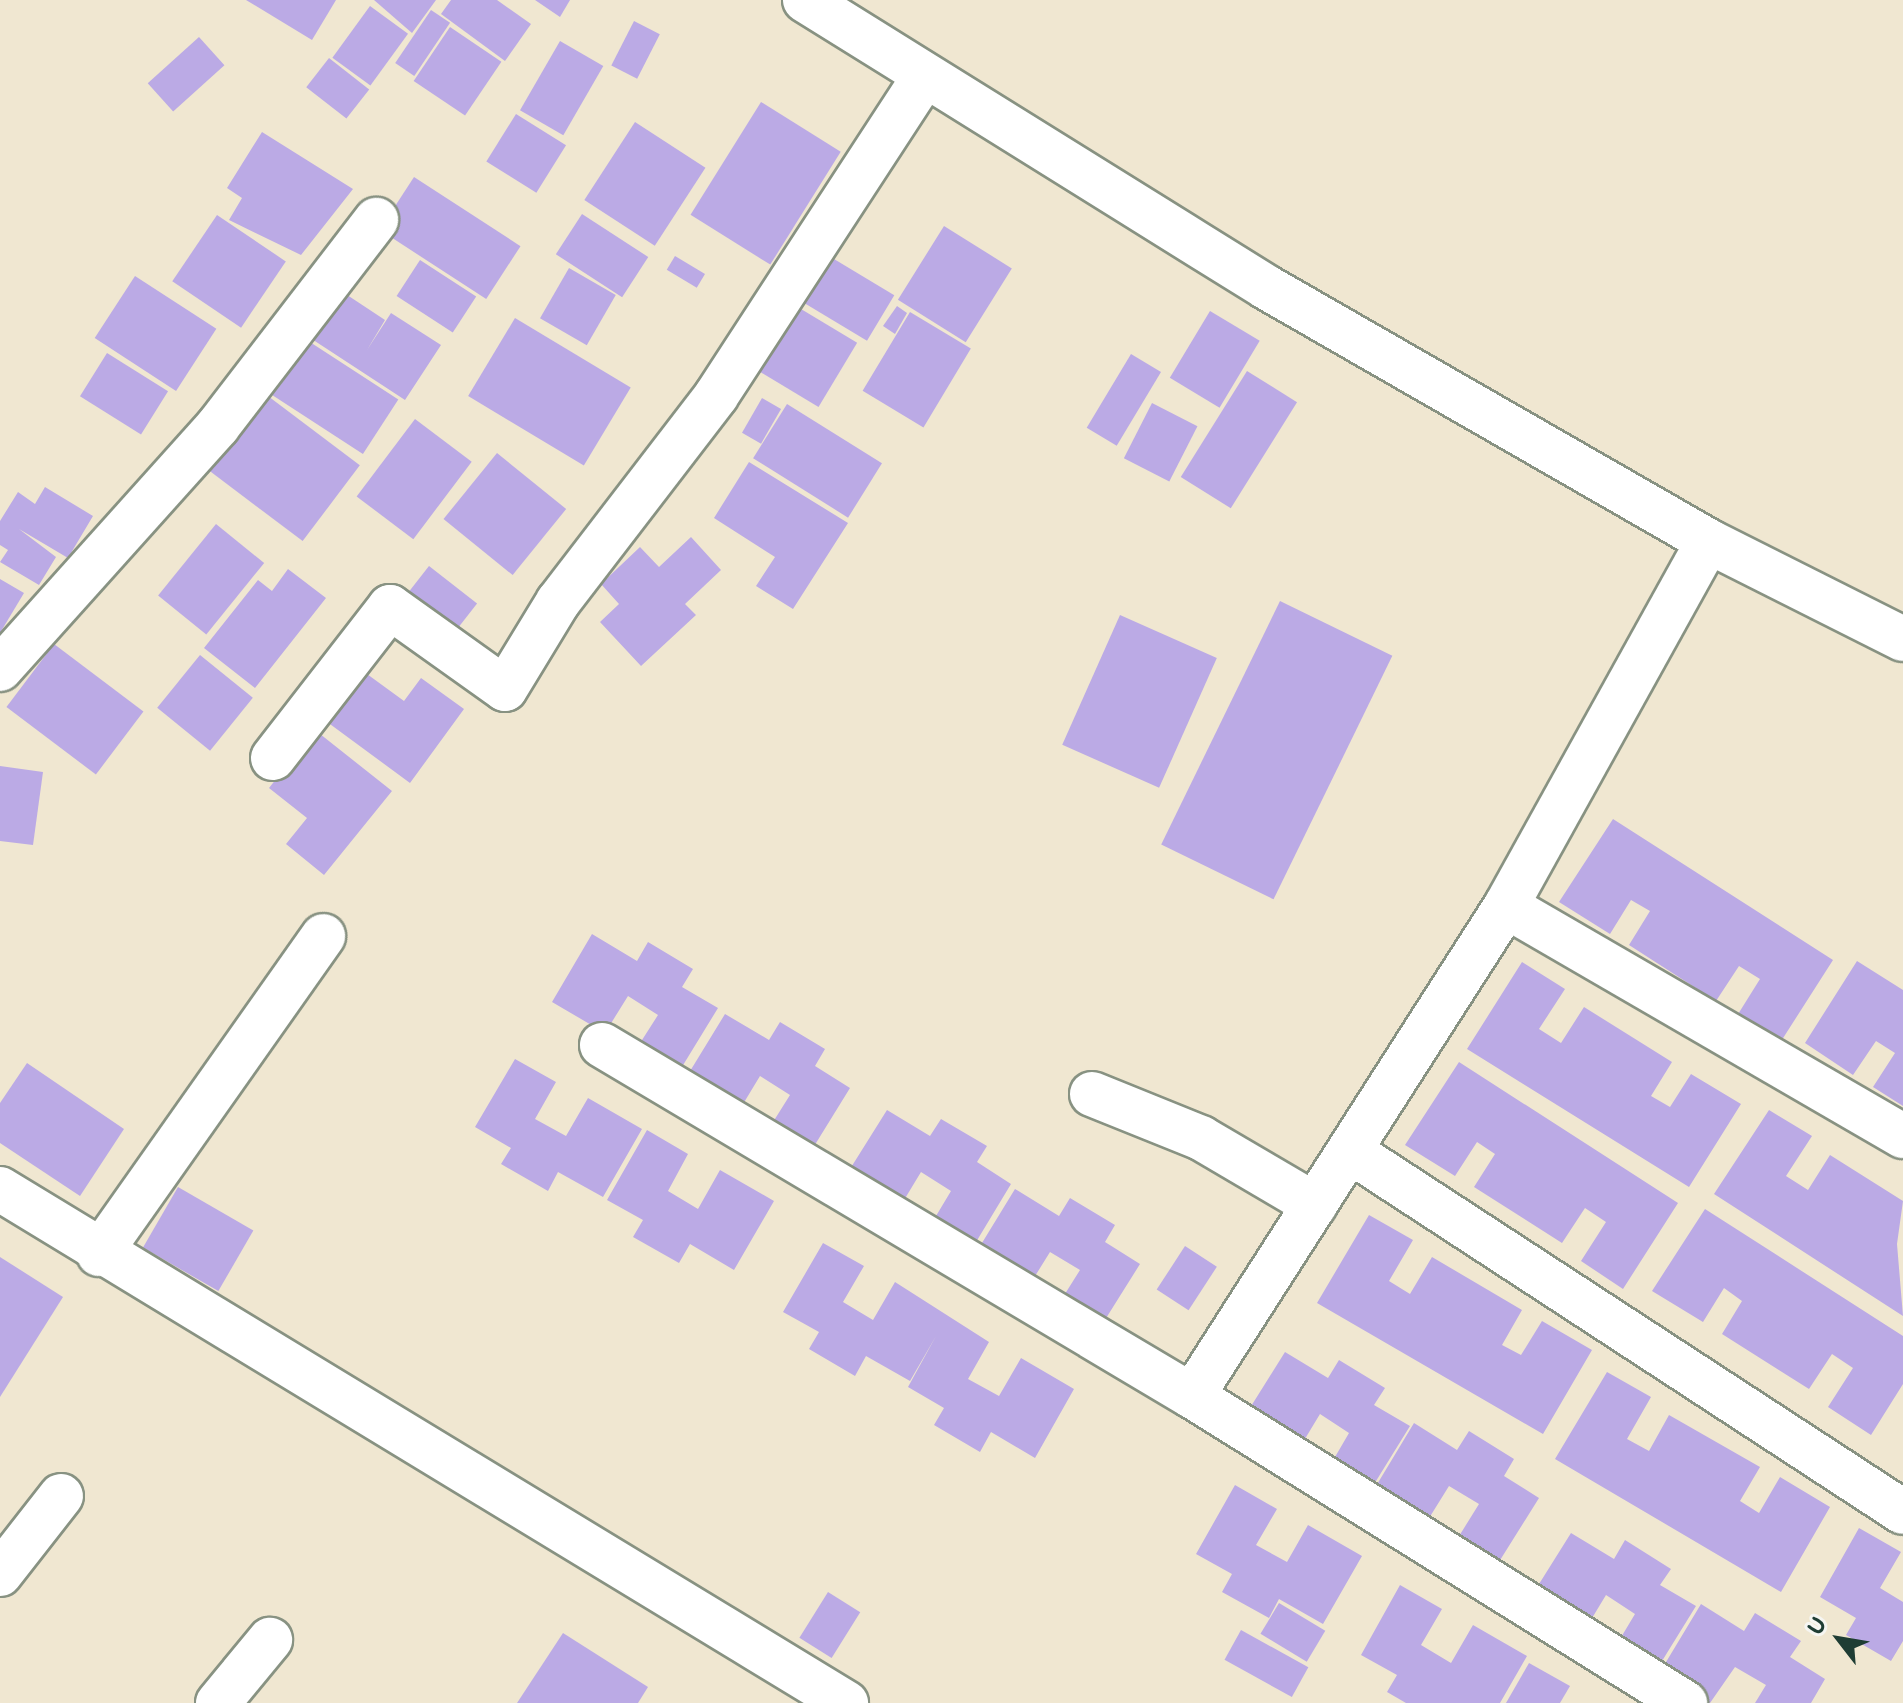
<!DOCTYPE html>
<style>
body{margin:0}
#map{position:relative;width:1903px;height:1703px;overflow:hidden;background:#f0e7d1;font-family:"Balsamiq Sans",sans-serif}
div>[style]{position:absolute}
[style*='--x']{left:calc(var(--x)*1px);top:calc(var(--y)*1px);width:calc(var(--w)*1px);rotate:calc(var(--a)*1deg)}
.building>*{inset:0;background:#bbaae5;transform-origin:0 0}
.roads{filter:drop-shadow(2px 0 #889282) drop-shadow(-2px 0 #889282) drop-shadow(0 2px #889282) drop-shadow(0 -2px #889282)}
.street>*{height:44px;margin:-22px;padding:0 22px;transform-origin:22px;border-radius:22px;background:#fff}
.secondary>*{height:44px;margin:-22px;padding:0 22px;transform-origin:22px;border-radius:22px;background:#fff}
span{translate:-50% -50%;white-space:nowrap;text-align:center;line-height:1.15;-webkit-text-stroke:6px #f6f6f2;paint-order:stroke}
.north{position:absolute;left:1799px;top:1599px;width:80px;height:80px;-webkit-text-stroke:6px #f6f6f2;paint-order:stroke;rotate:301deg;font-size:22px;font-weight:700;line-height:32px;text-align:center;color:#1f3d34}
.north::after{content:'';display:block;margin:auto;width:28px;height:36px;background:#1f3d34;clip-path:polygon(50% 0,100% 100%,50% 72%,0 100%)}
</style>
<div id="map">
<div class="building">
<div style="clip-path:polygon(246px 0,336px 0,312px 40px)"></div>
<div style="clip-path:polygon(374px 0,436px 0,412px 33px)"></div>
<div style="clip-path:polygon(451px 0,497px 0,531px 24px,505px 61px,441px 14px)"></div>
<div style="clip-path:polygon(535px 0,570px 0,560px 17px)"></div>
<div style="left:370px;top:6px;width:47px;height:64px;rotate:36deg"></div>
<div style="left:431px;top:10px;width:23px;height:64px;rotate:34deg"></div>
<div style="left:634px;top:21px;width:29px;height:50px;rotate:27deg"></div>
<div style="left:450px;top:27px;width:62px;height:65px;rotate:34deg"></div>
<div style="left:199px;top:37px;width:38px;height:69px;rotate:48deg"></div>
<div style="left:560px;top:41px;width:50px;height:80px;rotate:30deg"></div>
<div style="left:329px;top:58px;width:51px;height:37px;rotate:38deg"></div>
<div style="left:761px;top:102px;width:94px;height:133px;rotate:32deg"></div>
<div style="left:516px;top:114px;width:59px;height:56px;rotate:32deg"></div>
<div style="left:635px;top:122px;width:84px;height:93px;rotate:33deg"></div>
<div style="clip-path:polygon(262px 132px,353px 189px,301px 255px,229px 220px,242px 198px,227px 188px)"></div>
<div style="left:414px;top:177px;width:127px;height:63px;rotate:33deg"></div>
<div style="left:582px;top:214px;width:79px;height:48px;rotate:33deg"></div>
<div style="left:217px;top:215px;width:83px;height:80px;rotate:34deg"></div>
<div style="left:944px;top:226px;width:80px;height:87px;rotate:32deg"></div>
<div style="left:824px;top:253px;width:82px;height:53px;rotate:31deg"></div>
<div style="left:675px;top:256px;width:35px;height:16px;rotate:31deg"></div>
<div style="left:420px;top:260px;width:67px;height:43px;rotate:33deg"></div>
<div style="left:569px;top:268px;width:54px;height:58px;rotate:30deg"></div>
<div style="left:135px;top:276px;width:97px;height:74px;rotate:33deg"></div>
<div style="clip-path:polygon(329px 283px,385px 320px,367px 350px,391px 313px,441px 345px,405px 400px,298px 330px)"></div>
<div style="left:786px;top:300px;width:83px;height:75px;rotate:31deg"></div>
<div style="clip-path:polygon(897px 306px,907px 313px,895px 334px,883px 326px)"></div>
<div style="left:1210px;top:311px;width:58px;height:78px;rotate:31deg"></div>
<div style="left:910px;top:312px;width:71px;height:92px;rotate:31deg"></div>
<div style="left:515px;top:318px;width:135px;height:91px;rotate:31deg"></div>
<div style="left:296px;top:333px;width:122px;height:65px;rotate:33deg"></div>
<div style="left:107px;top:353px;width:72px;height:51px;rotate:32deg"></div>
<div style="left:1131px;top:354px;width:35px;height:86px;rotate:31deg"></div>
<div style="left:1247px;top:371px;width:59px;height:125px;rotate:32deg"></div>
<div style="left:256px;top:387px;width:130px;height:95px;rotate:37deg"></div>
<div style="left:762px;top:398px;width:22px;height:40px;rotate:30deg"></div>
<div style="left:1152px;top:403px;width:51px;height:62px;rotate:27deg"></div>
<div style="left:787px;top:404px;width:112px;height:64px;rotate:32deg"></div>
<div style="left:415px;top:419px;width:71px;height:97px;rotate:37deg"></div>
<div style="left:497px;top:453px;width:89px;height:85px;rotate:39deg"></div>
<div style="clip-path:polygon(749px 462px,848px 523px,793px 609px,756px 586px,775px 557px,714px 518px)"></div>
<div style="clip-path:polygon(45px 487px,93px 516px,68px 558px,19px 529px,56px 557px,39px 585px,0 562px,8px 550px,0 545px,0 521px,18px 492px,35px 504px)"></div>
<div style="left:216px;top:524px;width:62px;height:92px;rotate:39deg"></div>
<div style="clip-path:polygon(691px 537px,721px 570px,685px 604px,696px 615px,641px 666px,600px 622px,619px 604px,601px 584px,640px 547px,659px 567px)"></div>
<div style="left:429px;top:566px;width:61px;height:46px;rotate:38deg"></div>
<div style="clip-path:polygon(288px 569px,326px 598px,255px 688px,204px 648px,258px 580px,272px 591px)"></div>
<div style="clip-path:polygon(0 579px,24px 593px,0 633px)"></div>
<div style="left:1280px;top:601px;width:125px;height:271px;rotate:26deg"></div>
<div style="left:1120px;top:615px;width:106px;height:142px;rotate:24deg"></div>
<div style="left:54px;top:644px;width:112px;height:79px;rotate:37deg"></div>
<div style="left:200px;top:655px;width:68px;height:68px;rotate:39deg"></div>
<div style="clip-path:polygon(356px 666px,404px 701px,421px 678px,464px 709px,410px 783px,319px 716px)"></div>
<div style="clip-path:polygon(315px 730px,392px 791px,324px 875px,286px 844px,307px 818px,269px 788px)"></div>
<div style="clip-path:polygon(0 766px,43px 772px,33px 845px,0 841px)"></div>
<div style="clip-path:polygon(1613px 819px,1833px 960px,1778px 1046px,1735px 1019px,1760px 979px,1739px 966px,1716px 1001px,1629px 945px,1650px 911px,1631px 900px,1610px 934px,1559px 902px)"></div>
<div style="clip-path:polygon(592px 934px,637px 961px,648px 942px,693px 969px,682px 987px,718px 1008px,677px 1075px,635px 1051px,658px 1015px,628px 996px,605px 1033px,552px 1002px)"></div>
<div style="clip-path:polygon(1857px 961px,1903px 990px,1903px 1106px,1873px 1087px,1895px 1053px,1876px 1041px,1853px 1075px,1805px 1043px)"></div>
<div style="clip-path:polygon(1522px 962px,1565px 989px,1539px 1029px,1561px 1043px,1584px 1007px,1672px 1062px,1651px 1096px,1670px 1107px,1691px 1074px,1741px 1104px,1689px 1187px,1467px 1049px)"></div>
<div style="clip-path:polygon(725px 1014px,769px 1040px,780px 1022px,825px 1049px,815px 1066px,850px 1088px,808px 1156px,768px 1130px,790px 1095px,760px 1076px,737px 1114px,684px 1081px)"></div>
<div style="clip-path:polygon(515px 1059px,556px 1082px,535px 1119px,566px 1136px,588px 1098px,642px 1129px,603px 1197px,558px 1172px,548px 1191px,501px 1164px,511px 1148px,475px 1127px)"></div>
<div style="clip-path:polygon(1459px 1062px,1678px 1203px,1623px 1289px,1581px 1261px,1606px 1222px,1585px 1208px,1562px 1243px,1474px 1187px,1495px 1154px,1477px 1142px,1455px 1176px,1405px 1145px)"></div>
<div style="clip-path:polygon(27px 1063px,124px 1129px,80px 1196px,0 1143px,0 1103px)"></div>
<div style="clip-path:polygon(887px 1110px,930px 1136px,941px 1119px,987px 1146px,977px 1162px,1011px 1184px,970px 1252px,930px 1226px,951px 1191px,921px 1172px,898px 1210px,845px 1177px)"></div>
<div style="clip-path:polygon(1769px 1110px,1812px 1136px,1786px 1176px,1808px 1190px,1830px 1155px,1903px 1201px,1897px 1244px,1903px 1316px,1714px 1194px)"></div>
<div style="clip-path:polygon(647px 1130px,688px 1154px,668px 1191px,698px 1209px,720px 1170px,774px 1201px,734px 1270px,690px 1244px,679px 1263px,633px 1237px,643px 1220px,607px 1200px)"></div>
<div style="left:178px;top:1187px;width:87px;height:70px;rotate:30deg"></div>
<div style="clip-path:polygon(1015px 1189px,1059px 1216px,1070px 1198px,1115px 1225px,1105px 1242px,1140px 1264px,1098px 1331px,1058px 1305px,1080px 1270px,1050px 1252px,1027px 1289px,974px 1256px)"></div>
<div style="clip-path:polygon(1705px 1209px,1903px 1336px,1903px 1384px,1871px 1435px,1828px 1407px,1853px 1368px,1832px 1354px,1809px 1389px,1722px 1334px,1742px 1301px,1724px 1288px,1703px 1322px,1652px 1291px)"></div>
<div style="clip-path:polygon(1369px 1215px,1413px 1240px,1389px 1281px,1410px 1294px,1432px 1257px,1522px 1310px,1502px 1345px,1521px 1355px,1542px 1321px,1592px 1350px,1543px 1434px,1317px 1303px)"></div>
<div style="clip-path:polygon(823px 1243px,864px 1266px,843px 1302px,873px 1320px,895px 1282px,989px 1342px,968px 1379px,999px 1396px,1021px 1358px,1074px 1389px,1035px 1458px,991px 1432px,980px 1452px,934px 1425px,944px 1408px,908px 1387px,936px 1336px,910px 1381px,866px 1356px,855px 1376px,809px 1349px,819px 1332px,783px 1312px)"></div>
<div style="left:1185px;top:1246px;width:38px;height:52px;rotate:33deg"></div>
<div style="clip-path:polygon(0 1257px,63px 1297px,0 1397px)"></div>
<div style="clip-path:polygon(1285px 1352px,1328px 1378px,1339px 1360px,1385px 1388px,1374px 1405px,1410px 1426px,1368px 1494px,1328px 1469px,1349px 1433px,1320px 1414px,1297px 1452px,1243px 1419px)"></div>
<div style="clip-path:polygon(1607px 1372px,1651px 1397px,1627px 1439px,1649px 1451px,1669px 1415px,1760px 1467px,1740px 1501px,1759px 1513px,1780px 1477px,1830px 1507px,1781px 1592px,1555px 1459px)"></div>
<div style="clip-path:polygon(1414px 1423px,1457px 1450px,1469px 1431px,1514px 1459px,1504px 1476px,1539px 1498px,1497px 1565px,1456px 1541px,1479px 1504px,1449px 1486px,1426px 1523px,1373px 1491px)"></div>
<div style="clip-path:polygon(1235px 1485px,1277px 1509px,1256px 1545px,1287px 1562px,1308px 1525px,1362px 1556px,1323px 1624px,1279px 1599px,1269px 1618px,1222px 1592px,1232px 1574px,1196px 1554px)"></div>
<div style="clip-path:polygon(1859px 1528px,1901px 1552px,1880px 1588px,1903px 1602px,1903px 1641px,1891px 1661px,1846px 1635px,1856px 1618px,1820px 1597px)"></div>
<div style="clip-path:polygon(1571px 1533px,1614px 1559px,1625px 1540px,1671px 1569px,1660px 1585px,1696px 1606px,1654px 1674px,1614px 1649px,1635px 1614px,1606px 1595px,1583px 1633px,1529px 1600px)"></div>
<div style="clip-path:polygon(1400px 1585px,1442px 1609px,1421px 1645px,1451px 1663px,1473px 1625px,1527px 1656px,1500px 1703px,1406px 1703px,1387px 1692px,1397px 1675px,1361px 1655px)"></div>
<div style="left:828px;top:1592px;width:38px;height:54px;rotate:32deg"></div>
<div style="left:1279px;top:1603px;width:54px;height:36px;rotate:31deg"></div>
<div style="clip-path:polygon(1701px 1604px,1744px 1631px,1755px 1613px,1801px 1641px,1790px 1657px,1825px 1679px,1811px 1703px,1755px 1703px,1766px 1685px,1735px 1667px,1710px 1703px,1660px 1672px)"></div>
<div style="left:1241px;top:1630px;width:77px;height:34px;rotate:29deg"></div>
<div style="clip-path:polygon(563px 1633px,648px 1687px,638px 1703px,517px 1703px)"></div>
<div style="clip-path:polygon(1529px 1663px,1570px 1686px,1560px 1703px,1506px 1703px)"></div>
</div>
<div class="roads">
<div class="street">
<div style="--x:0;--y:669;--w:326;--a:-48.1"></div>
<div style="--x:218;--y:426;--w:260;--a:-52.5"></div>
<div style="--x:273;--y:758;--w:191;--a:-52.2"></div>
<div style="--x:390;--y:607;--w:141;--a:35.5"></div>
<div style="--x:505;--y:689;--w:102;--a:-58.7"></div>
<div style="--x:558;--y:602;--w:260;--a:-52.5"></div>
<div style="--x:716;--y:396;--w:382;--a:-56.9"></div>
<div style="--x:1506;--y:906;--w:459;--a:30.1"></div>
<div style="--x:602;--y:1045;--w:687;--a:30.75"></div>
<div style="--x:1192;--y:1396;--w:581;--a:31.91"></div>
<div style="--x:1092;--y:1094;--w:118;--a:22"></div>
<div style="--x:1201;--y:1138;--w:132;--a:30.4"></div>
<div style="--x:1350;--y:1151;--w:660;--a:33.14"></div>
<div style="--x:0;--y:1189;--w:990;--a:31.28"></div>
<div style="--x:99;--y:1254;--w:389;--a:-54.8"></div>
<div style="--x:1192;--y:1396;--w:582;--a:-57.35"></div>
<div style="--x:1506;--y:906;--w:417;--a:-61"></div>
<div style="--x:0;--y:1574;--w:99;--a:-52"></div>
<div style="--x:218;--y:1703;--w:82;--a:-50.5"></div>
</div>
<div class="secondary">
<div style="--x:805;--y:0;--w:543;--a:31.9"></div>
<div style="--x:1266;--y:287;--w:510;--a:29.88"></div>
<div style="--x:1708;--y:541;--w:218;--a:26.7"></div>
</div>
</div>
<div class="north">U</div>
</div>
